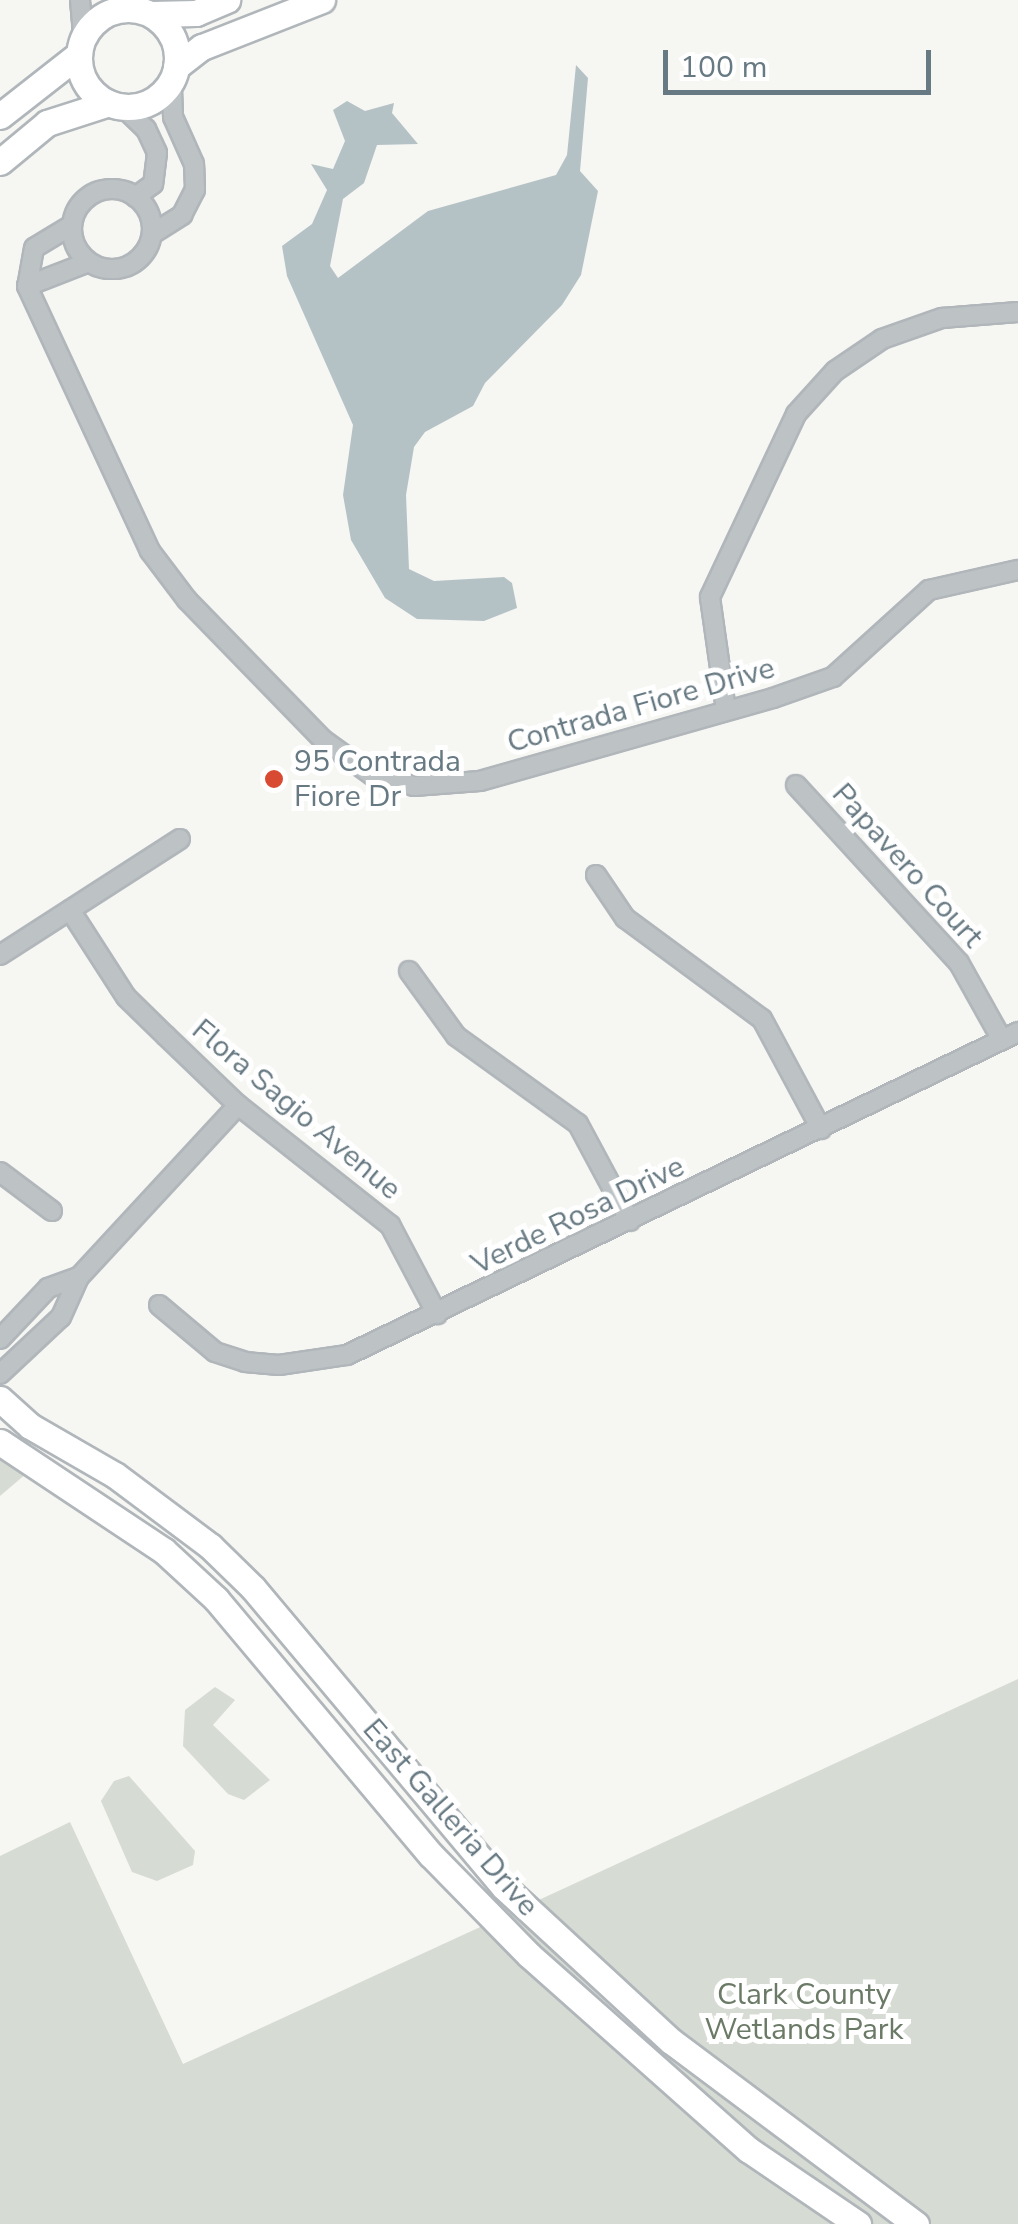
<!DOCTYPE html>
<style>
body{margin:0}
#map{position:relative;width:1018px;height:2224px;overflow:hidden;background:#f6f6f3;font-family:"Nunito Sans",sans-serif}
div>[style]{position:absolute}
[style*='--x']{left:calc(var(--x)*1px);top:calc(var(--y)*1px);width:calc(var(--w)*1px);rotate:calc(var(--a)*1deg)}
.green>*{inset:0;background:#d6dbd3}
.water>*{inset:0;background:#b5c2c5}
.roads{filter:drop-shadow(2px 0 #b0b6ba) drop-shadow(-2px 0 #b0b6ba) drop-shadow(0 2px #b0b6ba) drop-shadow(0 -2px #b0b6ba)}
.minor>*{height:18px;margin:-9px;padding:0 9px;transform-origin:9px;border-radius:9px;background:#bdc2c5}
.minor>.ring{margin:-9px;padding:0;box-sizing:content-box;background:none;border:18px solid #bdc2c5;border-radius:50%}
.secondary>*{height:25px;margin:-12.5px;padding:0 12.5px;transform-origin:12.5px;border-radius:12.5px;background:#fff}
.secondary>.ring{margin:-12.5px;padding:0;box-sizing:content-box;background:none;border:25px solid #fff;border-radius:50%}
.dots>*{width:28px;height:28px;translate:-50% -50%;box-sizing:border-box;border:5px solid #fff;border-radius:50%}
span{translate:-50% -50%;white-space:nowrap;text-align:center;line-height:1.15;-webkit-text-stroke:10px #fff;paint-order:stroke}
.street-label{font-size:30px;color:#677982}
.poi-label{font-size:30px;color:#677982}
.left{translate:0 -50%;text-align:left}
.park-label{font-size:30px;color:#6b7a66}
.scale{position:absolute;left:663px;top:50px;width:268px;height:45px;box-sizing:border-box;border:5px solid #677982;border-top:0;padding-left:12px;font-size:30px;line-height:35px;white-space:nowrap;color:#677982;-webkit-text-stroke:8px #fff;paint-order:stroke}
</style>
<div id="map">
<div class="green">
<div style="clip-path:polygon(0 1453px,27px 1473px,0 1496px)"></div>
<div style="clip-path:polygon(1018px 1679px,1018px 2224px,0 2224px,0 1856px,70px 1822px,183px 2064px)"></div>
<div style="clip-path:polygon(215px 1687px,235px 1700px,213px 1725px,270px 1780px,244px 1800px,228px 1794px,183px 1746px,185px 1710px)"></div>
<div style="clip-path:polygon(129px 1776px,195px 1851px,193px 1865px,157px 1881px,132px 1872px,101px 1801px,114px 1781px)"></div>
</div>
<div class="water">
<div style="clip-path:polygon(576px 65px,588px 78px,580px 171px,598px 191px,581px 275px,562px 305px,485px 383px,473px 406px,425px 432px,414px 447px,406px 495px,409px 569px,434px 581px,504px 577px,512px 583px,517px 608px,484px 621px,417px 619px,385px 598px,351px 540px,343px 495px,353px 425px,287px 276px,282px 246px,312px 224px,327px 190px,311px 164px,333px 169px,345px 141px,333px 110px,347px 101px,365px 111px,394px 103px,392px 113px,418px 144px,377px 145px,364px 183px,343px 199px,330px 266px,338px 278px,428px 211px,556px 175px,567px 155px)"></div>
</div>
<div class="roads">
<div class="minor">
<div style="--x:80;--y:0;--w:38;--a:85"></div>
<div style="--x:125;--y:0;--w:14;--a:39"></div>
<div style="--x:123;--y:107;--w:32;--a:44"></div>
<div style="--x:146;--y:129;--w:26;--a:65"></div>
<div style="--x:157;--y:153;--w:31;--a:97"></div>
<div style="--x:153;--y:184;--w:22;--a:144"></div>
<div class="ring" style="left:72px;top:189px;width:62px;height:62px"></div>
<div style="--x:72;--y:225;--w:44;--a:148.8"></div>
<div style="--x:34;--y:248;--w:39;--a:100"></div>
<div style="--x:27;--y:286;--w:292;--a:65.1"></div>
<div style="--x:150;--y:551;--w:61;--a:52.9"></div>
<div style="--x:187;--y:600;--w:194;--a:45.8"></div>
<div style="--x:322;--y:739;--w:62;--a:35.8"></div>
<div style="--x:372;--y:775;--w:43;--a:14.7"></div>
<div style="--x:414;--y:786;--w:66;--a:-4.3"></div>
<div style="--x:480;--y:781;--w:305;--a:-15.8"></div>
<div style="--x:773;--y:698;--w:64;--a:-19.3"></div>
<div style="--x:833;--y:677;--w:130;--a:-42.2"></div>
<div style="--x:929;--y:590;--w:91;--a:-12.7"></div>
<div style="--x:152;--y:234;--w:36;--a:-32"></div>
<div style="--x:182;--y:215;--w:28;--a:-63"></div>
<div style="--x:195;--y:190;--w:26;--a:-92"></div>
<div style="--x:194;--y:164;--w:51;--a:-114.1"></div>
<div style="--x:173;--y:117;--w:36;--a:-92"></div>
<div style="--x:27;--y:286;--w:66;--a:-21.2"></div>
<div style="--x:726;--y:710;--w:114;--a:-98.1"></div>
<div style="--x:710;--y:597;--w:202;--a:-64.8"></div>
<div style="--x:796;--y:414;--w:58;--a:-47.8"></div>
<div style="--x:835;--y:371;--w:57;--a:-34.2"></div>
<div style="--x:882;--y:339;--w:64;--a:-19.3"></div>
<div style="--x:942;--y:318;--w:76;--a:-4.5"></div>
<div style="--x:796;--y:785;--w:241;--a:47.5"></div>
<div style="--x:959;--y:963;--w:88;--a:60.8"></div>
<div style="--x:596;--y:875;--w:52;--a:56"></div>
<div style="--x:625;--y:918;--w:170;--a:36.4"></div>
<div style="--x:762;--y:1019;--w:125;--a:61.8"></div>
<div style="--x:70;--y:910;--w:103;--a:57.2"></div>
<div style="--x:126;--y:997;--w:56;--a:44.3"></div>
<div style="--x:166;--y:1036;--w:100;--a:43.8"></div>
<div style="--x:238;--y:1105;--w:194;--a:38.3"></div>
<div style="--x:390;--y:1225;--w:101;--a:62.2"></div>
<div style="--x:0;--y:955;--w:214;--a:-32.8"></div>
<div style="--x:409;--y:971;--w:80;--a:54.1"></div>
<div style="--x:456;--y:1036;--w:150;--a:35.8"></div>
<div style="--x:578;--y:1124;--w:110;--a:61.8"></div>
<div style="--x:0;--y:1172;--w:65;--a:36.9"></div>
<div style="--x:159;--y:1305;--w:73;--a:40"></div>
<div style="--x:215;--y:1352;--w:32;--a:18"></div>
<div style="--x:245;--y:1362;--w:34;--a:5"></div>
<div style="--x:279;--y:1365;--w:69;--a:-8.4"></div>
<div style="--x:347;--y:1355;--w:745;--a:-25.7"></div>
<div style="--x:0;--y:1339;--w:70;--a:-46.7"></div>
<div style="--x:48;--y:1288;--w:33;--a:-20"></div>
<div style="--x:0;--y:1374;--w:83;--a:-43.1"></div>
<div style="--x:61;--y:1317;--w:44;--a:-65.8"></div>
<div style="--x:79;--y:1277;--w:234;--a:-47.2"></div>
</div>
<div class="secondary">
<div class="ring" style="left:79px;top:9px;width:73px;height:73px"></div>
<div style="--x:152;--y:14;--w:44;--a:-1.3"></div>
<div style="--x:196;--y:13;--w:34;--a:-23"></div>
<div style="--x:176;--y:67;--w:33;--a:-38"></div>
<div style="--x:202;--y:47;--w:129;--a:-21.4"></div>
<div style="--x:0;--y:116;--w:100;--a:-38.1"></div>
<div style="--x:0;--y:162;--w:61;--a:-39.7"></div>
<div style="--x:47;--y:123;--w:65;--a:-17.9"></div>
<div style="--x:0;--y:1399;--w:40;--a:42"></div>
<div style="--x:30;--y:1426;--w:98;--a:30"></div>
<div style="--x:115;--y:1475;--w:119;--a:36.8"></div>
<div style="--x:210;--y:1546;--w:60;--a:44.3"></div>
<div style="--x:253;--y:1588;--w:390;--a:50"></div>
<div style="--x:504;--y:1887;--w:227;--a:42.7"></div>
<div style="--x:671;--y:2041;--w:306;--a:36.8"></div>
<div style="--x:0;--y:1442;--w:197;--a:33.6"></div>
<div style="--x:164;--y:1551;--w:71;--a:42.7"></div>
<div style="--x:216;--y:1599;--w:334;--a:50"></div>
<div style="--x:431;--y:1855;--w:140;--a:45.6"></div>
<div style="--x:529;--y:1955;--w:294;--a:41.6"></div>
<div style="--x:749;--y:2150;--w:132;--a:34.2"></div>
</div>
</div>
<div class="dots">
<div style="left:274px;top:779px;background:#d84b32"></div>
</div>
<div class="street-label">
<span style="left:641px;top:706px;rotate:-16deg">Contrada Fiore Drive</span>
<span style="left:907px;top:866px;rotate:48deg">Papavero Court</span>
<span style="left:296px;top:1110px;rotate:40deg">Flora Sagio Avenue</span>
<span style="left:578px;top:1216px;rotate:-26deg">Verde Rosa Drive</span>
<span style="left:450px;top:1818px;rotate:49deg">East Galleria Drive</span>
</div>
<div class="poi-label">
<span class="left" style="left:294px;top:779px">95 Contrada<br>Fiore Dr</span>
</div>
<div class="park-label">
<span style="left:804px;top:2012px">Clark County<br>Wetlands Park</span>
</div>
<div class="scale">100 m</div>
</div>
